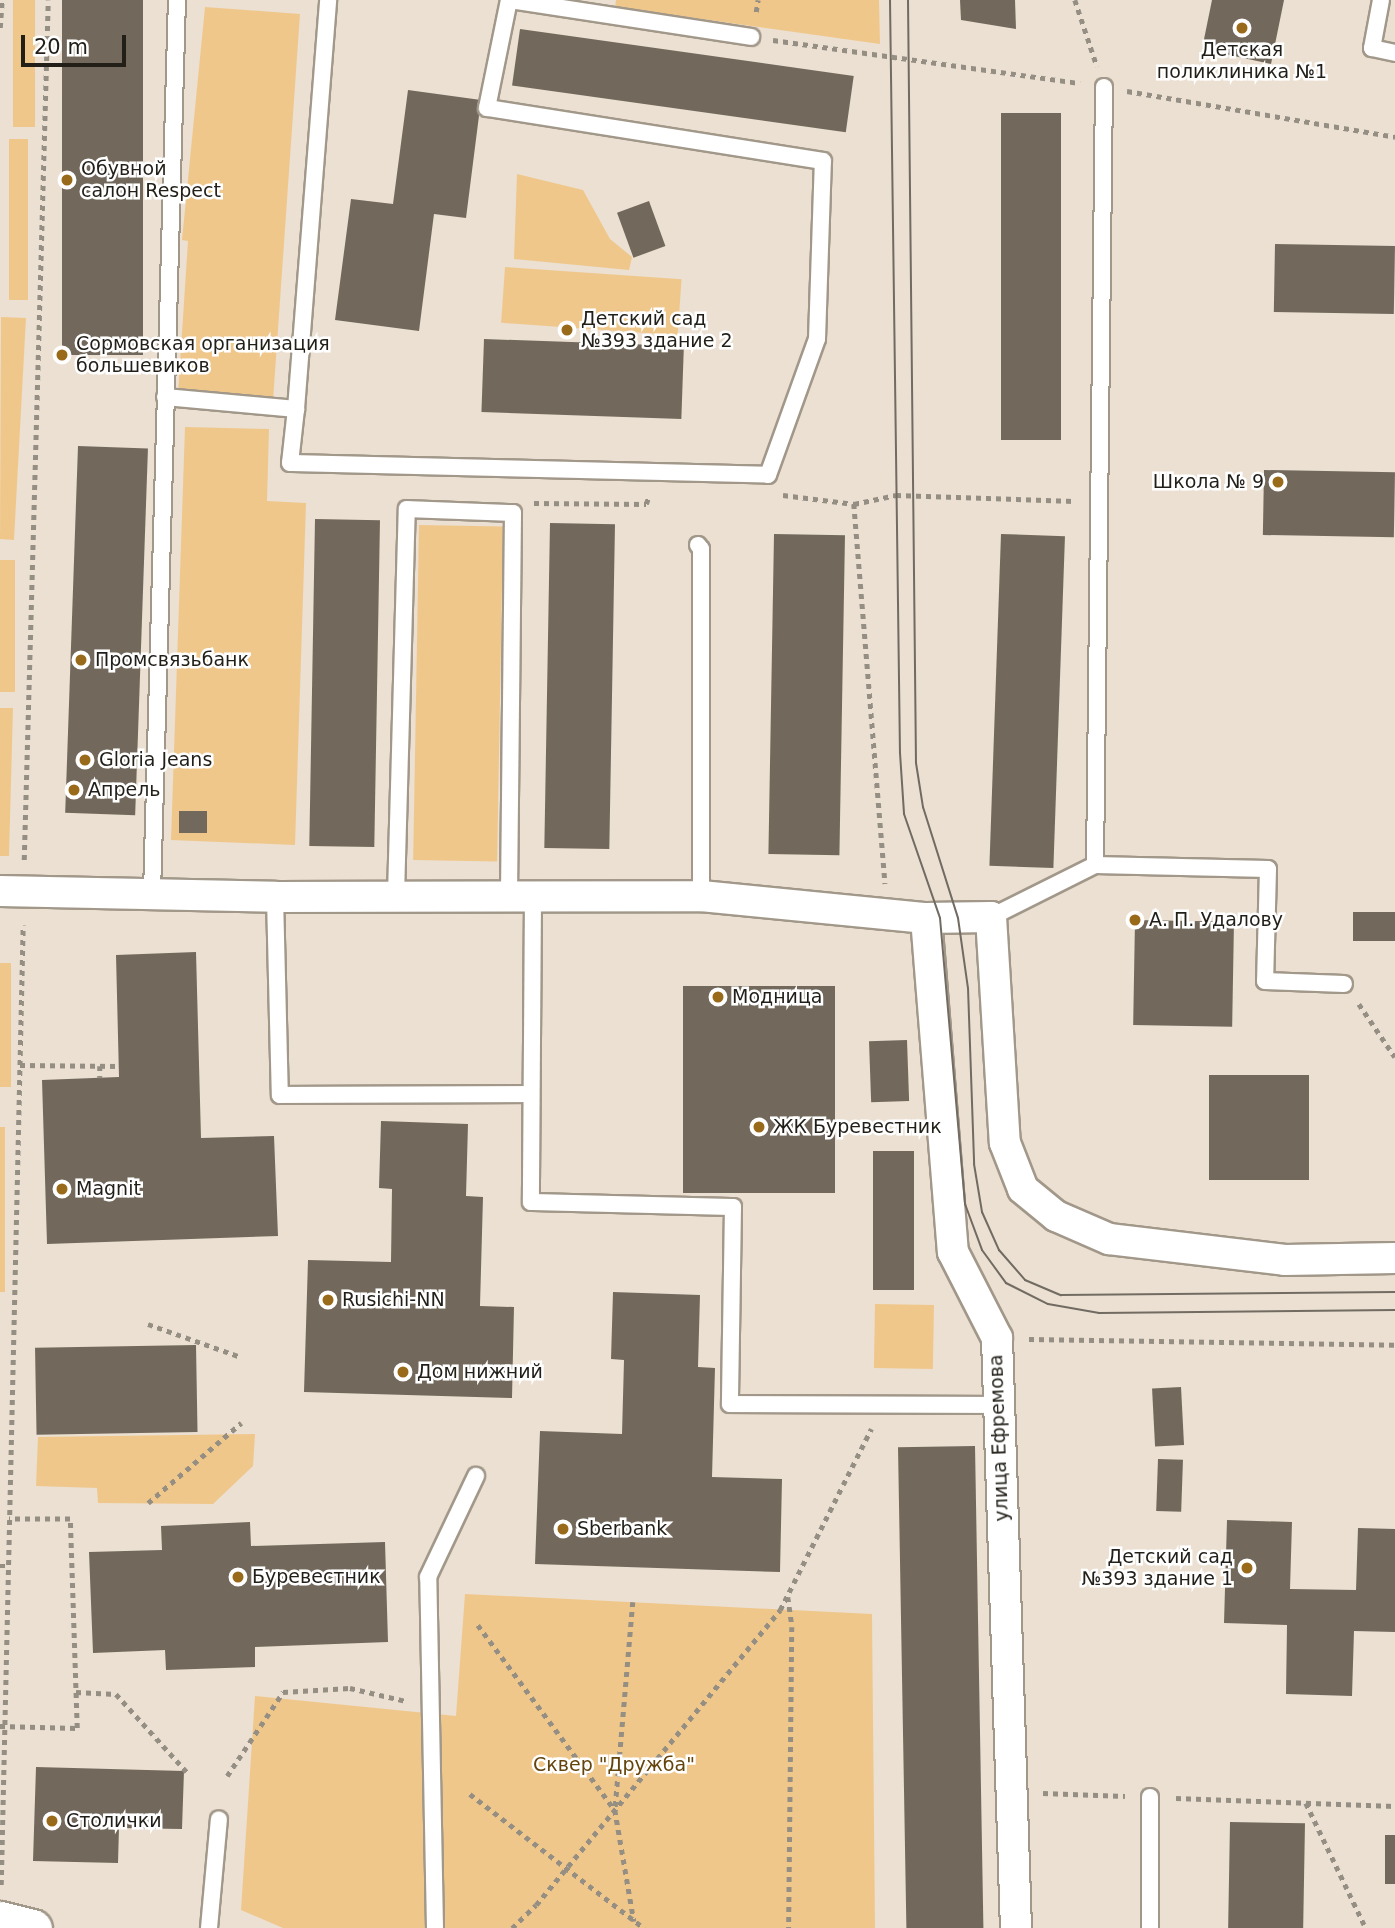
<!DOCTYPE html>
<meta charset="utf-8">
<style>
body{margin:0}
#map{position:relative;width:1395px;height:1928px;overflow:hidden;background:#ebe0d2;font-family:"DejaVu Sans",sans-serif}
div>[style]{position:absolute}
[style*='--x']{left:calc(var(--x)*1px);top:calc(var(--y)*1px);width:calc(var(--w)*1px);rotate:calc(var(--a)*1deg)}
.green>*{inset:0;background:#f0c78b;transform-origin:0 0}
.building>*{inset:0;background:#72695c;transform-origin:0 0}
.path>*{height:4.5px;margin-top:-2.25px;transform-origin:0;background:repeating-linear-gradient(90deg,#958e83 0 5px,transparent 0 10px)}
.roads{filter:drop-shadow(2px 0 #a2988a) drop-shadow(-2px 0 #a2988a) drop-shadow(0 2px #a2988a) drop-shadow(0 -2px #a2988a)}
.service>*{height:16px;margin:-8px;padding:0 8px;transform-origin:8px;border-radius:8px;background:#fff}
.minor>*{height:30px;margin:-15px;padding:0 15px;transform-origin:15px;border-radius:15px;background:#fff}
.tertiary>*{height:37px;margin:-18.5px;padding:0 18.5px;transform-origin:18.5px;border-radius:18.5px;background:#fff}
.tram>*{height:2px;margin:-1px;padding:0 1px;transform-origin:1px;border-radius:1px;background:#716b62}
.dots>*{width:19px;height:19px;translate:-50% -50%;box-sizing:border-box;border:4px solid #fff;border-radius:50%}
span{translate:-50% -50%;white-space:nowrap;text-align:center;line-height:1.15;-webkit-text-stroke:5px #fff;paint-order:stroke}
.poi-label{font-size:19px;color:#221f19}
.left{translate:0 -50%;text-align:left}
.right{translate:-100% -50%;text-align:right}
.street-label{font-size:19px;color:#221f19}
.park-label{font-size:19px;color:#64440b}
.scale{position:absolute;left:21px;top:35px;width:105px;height:32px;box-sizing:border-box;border:4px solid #221f19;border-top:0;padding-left:9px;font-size:21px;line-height:24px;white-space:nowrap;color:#221f19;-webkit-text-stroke:5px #fff;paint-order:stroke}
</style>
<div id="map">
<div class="green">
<div style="left:13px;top:0;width:22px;height:127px"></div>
<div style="clip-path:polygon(616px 0,879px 0,880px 44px,615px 7px)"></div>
<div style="clip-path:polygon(205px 7px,300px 14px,273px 401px,178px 394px,188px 241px,182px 240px)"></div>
<div style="left:9px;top:139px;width:19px;height:161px"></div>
<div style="clip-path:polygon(517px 174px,583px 190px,610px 239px,632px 257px,629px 270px,514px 259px)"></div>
<div style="left:505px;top:267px;width:177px;height:56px;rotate:4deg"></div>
<div style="clip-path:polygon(1px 317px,26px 318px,14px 540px,0 539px)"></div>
<div style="clip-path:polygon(185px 427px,269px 429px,267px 501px,306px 503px,295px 845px,171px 840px)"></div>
<div style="left:419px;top:525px;width:84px;height:335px;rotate:1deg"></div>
<div style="left:0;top:560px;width:15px;height:132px"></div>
<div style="clip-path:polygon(0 708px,13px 708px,9px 856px,0 856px)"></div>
<div style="left:0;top:963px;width:11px;height:124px"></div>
<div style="left:0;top:1127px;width:5px;height:165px"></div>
<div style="left:875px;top:1304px;width:59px;height:64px;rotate:1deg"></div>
<div style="clip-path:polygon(255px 1434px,253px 1466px,213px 1504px,98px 1503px,97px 1488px,36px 1486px,38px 1437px)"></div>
<div style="clip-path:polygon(465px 1594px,872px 1614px,875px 1928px,283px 1928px,241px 1910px,255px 1696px,456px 1716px)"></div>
</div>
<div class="building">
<div style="left:62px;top:0;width:81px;height:355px"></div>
<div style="clip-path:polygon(960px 0,1015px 0,1016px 29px,961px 20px)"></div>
<div style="clip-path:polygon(1212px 0,1284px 0,1271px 64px,1202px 49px)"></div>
<div style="left:520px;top:29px;width:337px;height:57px;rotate:8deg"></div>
<div style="clip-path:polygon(408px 90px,481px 100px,466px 218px,434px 214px,419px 331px,335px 320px,351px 199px,393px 204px)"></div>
<div style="left:1001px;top:113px;width:60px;height:327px"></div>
<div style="left:649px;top:201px;width:48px;height:34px;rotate:70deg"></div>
<div style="left:1275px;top:244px;width:120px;height:68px;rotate:1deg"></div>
<div style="left:484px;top:339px;width:200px;height:73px;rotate:2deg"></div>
<div style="left:78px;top:446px;width:70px;height:367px;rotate:2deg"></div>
<div style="left:1264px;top:470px;width:131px;height:65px;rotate:1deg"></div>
<div style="left:315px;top:519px;width:65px;height:327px;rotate:1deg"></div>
<div style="left:550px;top:523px;width:65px;height:325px;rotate:1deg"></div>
<div style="left:774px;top:534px;width:71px;height:320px;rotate:1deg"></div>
<div style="left:1001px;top:534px;width:64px;height:332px;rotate:2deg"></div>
<div style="left:179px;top:811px;width:28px;height:22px"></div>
<div style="left:1353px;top:912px;width:42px;height:29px"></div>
<div style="left:1135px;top:920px;width:99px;height:105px;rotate:1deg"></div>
<div style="clip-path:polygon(196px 952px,201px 1138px,274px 1136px,278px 1236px,47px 1244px,42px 1080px,119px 1077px,116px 955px)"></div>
<div style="left:683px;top:986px;width:152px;height:207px"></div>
<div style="left:907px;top:1040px;width:61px;height:38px;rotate:88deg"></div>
<div style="left:1209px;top:1075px;width:100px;height:105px"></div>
<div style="clip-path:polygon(381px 1121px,468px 1124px,466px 1196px,483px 1197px,480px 1306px,514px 1307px,512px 1398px,304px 1392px,308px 1260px,391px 1262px,392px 1189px,379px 1188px)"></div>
<div style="left:873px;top:1151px;width:41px;height:139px"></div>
<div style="clip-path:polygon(613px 1292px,700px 1295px,698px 1367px,715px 1368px,712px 1477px,782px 1479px,780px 1572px,535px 1564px,540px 1431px,622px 1434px,624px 1360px,611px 1359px)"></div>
<div style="left:196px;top:1345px;width:87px;height:161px;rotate:89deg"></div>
<div style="left:1181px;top:1387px;width:58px;height:29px;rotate:87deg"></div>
<div style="left:975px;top:1446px;width:482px;height:77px;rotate:89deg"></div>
<div style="left:1158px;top:1459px;width:25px;height:52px;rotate:2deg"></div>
<div style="clip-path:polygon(1227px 1520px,1292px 1522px,1290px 1589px,1356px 1590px,1358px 1528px,1395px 1529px,1395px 1632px,1354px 1631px,1352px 1696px,1286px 1694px,1287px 1625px,1224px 1623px)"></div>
<div style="clip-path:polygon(250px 1522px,251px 1546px,385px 1542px,388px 1642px,255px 1647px,255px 1667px,166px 1670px,165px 1650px,93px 1653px,89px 1552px,162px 1550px,161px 1526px)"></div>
<div style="clip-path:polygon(36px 1767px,184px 1771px,182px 1829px,119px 1828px,118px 1863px,33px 1861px)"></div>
<div style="left:1230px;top:1822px;width:75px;height:106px;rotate:1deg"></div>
<div style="left:1385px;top:1835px;width:10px;height:49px"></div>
</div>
<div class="path">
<div style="--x:1075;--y:0;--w:70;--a:71.6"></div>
<div style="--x:756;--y:12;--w:12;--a:-81"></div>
<div style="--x:0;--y:28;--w:28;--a:-86"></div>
<div style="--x:773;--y:40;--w:310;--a:8"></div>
<div style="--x:1127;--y:91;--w:272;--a:9.7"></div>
<div style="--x:783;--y:495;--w:72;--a:7.2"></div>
<div style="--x:854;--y:504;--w:43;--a:-12.1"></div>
<div style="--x:896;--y:495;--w:178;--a:1.9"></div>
<div style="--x:534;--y:503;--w:112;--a:0.5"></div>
<div style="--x:646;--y:504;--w:9;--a:-69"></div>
<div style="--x:854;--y:504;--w:381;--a:85.3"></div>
<div style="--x:24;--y:860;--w:860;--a:-88.4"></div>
<div style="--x:1359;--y:1004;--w:64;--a:55.8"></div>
<div style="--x:20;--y:1065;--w:99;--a:0.6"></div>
<div style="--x:100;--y:1066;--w:12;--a:90"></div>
<div style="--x:148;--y:1324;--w:99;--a:19.5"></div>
<div style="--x:1029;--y:1339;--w:366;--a:0.9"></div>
<div style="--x:148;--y:1503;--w:123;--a:-40.7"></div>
<div style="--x:0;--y:1566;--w:9;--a:0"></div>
<div style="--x:788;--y:1597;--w:30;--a:82"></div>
<div style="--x:792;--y:1627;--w:301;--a:90.6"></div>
<div style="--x:633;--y:1602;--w:209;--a:94.9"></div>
<div style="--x:615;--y:1810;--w:113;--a:80.3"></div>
<div style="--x:478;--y:1625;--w:229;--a:53.5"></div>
<div style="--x:76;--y:1692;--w:40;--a:2.9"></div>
<div style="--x:116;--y:1694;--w:105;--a:47.7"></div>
<div style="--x:0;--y:1726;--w:77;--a:1.5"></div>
<div style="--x:77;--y:1728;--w:209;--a:-91.9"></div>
<div style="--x:70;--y:1519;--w:61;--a:180"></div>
<div style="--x:227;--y:1776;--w:101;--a:-56.3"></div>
<div style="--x:283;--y:1692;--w:67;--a:-3.4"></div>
<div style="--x:350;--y:1688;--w:57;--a:13.1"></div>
<div style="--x:1043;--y:1793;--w:82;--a:2.1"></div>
<div style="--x:470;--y:1794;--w:220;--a:37.6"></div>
<div style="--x:1176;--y:1798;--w:219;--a:2.1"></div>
<div style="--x:1306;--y:1803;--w:139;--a:64.4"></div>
<div style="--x:1;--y:1885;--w:960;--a:-88.69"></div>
<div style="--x:512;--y:1928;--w:33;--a:-44"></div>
<div style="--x:536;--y:1905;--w:383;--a:-50.4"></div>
<div style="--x:780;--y:1610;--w:203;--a:-63.3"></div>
</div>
<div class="roads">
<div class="service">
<div style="--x:510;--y:0;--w:244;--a:8.7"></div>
<div style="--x:1381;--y:0;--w:49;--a:100.6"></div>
<div style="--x:1372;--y:48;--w:24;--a:12"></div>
<div style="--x:165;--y:397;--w:132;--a:5.2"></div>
<div style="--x:296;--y:409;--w:54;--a:96.3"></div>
<div style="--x:290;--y:463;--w:478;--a:1.4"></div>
<div style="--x:768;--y:475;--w:145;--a:-70.2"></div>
<div style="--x:817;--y:339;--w:178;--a:-88.1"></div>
<div style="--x:823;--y:161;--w:340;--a:-171"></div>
<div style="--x:487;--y:108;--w:110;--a:-78.5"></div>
<div style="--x:296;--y:409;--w:410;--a:-85.5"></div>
<div style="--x:698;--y:545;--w:5;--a:53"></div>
<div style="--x:701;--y:549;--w:347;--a:90"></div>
<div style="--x:1095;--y:865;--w:173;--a:1.3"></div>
<div style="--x:1268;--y:869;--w:112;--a:91.5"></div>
<div style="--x:1265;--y:981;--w:79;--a:2.2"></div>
<div style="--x:152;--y:893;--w:893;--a:-88.4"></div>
<div style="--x:396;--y:895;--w:386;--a:-88.4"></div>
<div style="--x:407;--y:509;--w:106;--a:2.2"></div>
<div style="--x:513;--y:513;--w:383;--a:90.6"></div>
<div style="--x:275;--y:897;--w:198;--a:88.6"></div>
<div style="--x:280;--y:1095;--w:251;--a:-0.2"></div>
<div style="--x:533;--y:897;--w:305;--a:90.4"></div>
<div style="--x:531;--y:1202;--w:202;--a:1.4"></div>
<div style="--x:733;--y:1207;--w:197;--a:90.9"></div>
<div style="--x:730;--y:1404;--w:268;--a:0.2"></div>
<div style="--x:991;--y:917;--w:116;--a:-26.6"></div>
<div style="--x:1095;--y:865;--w:778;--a:-89.34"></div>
<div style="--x:209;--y:1928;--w:109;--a:-84.8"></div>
<div style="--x:435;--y:1928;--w:351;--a:-91.1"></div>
<div style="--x:428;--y:1577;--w:112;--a:-64.6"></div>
<div style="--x:1150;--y:1928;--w:131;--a:-90"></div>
</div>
<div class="minor">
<div style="--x:0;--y:891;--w:275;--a:1.2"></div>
<div style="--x:275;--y:897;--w:426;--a:-0.1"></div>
<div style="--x:701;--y:896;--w:226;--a:5.6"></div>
<div style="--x:926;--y:918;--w:65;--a:-0.9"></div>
<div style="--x:991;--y:917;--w:226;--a:86.5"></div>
<div style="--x:1005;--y:1143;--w:49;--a:68.6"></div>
<div style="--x:1023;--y:1189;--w:43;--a:39.3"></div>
<div style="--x:1056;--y:1216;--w:58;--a:23.5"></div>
<div style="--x:1109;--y:1239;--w:177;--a:6.8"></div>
<div style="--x:1285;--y:1260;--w:110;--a:-1"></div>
<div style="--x:926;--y:918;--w:335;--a:85.4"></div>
<div style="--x:953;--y:1252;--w:97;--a:62.9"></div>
<div style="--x:997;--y:1338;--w:590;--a:88.16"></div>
</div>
<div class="tertiary">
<div style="--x:0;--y:1920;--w:34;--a:14"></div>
</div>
</div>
<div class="tram">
<div style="--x:890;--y:0;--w:753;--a:89.24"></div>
<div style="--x:900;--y:753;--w:61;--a:86.2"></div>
<div style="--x:904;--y:814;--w:110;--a:70.9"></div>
<div style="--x:940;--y:918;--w:287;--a:85"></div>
<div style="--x:965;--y:1204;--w:49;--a:69.7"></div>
<div style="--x:982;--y:1250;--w:41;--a:54"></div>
<div style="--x:1006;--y:1283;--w:47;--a:26.6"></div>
<div style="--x:1048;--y:1304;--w:52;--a:10"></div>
<div style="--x:1099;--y:1313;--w:296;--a:-0.6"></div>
<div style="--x:908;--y:0;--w:763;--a:89.4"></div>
<div style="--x:916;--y:763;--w:45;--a:81"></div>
<div style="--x:923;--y:807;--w:116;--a:72.5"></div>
<div style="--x:958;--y:918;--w:71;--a:81.9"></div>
<div style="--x:968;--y:988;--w:176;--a:88"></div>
<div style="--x:974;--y:1164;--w:49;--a:80.5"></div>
<div style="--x:982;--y:1212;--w:42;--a:65.9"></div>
<div style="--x:999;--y:1250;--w:40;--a:49"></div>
<div style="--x:1025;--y:1280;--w:39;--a:23"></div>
<div style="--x:1061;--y:1295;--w:334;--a:-0.5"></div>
</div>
<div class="dots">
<div style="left:1242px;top:28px;background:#986a1a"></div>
<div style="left:67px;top:180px;background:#986a1a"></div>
<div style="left:567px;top:330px;background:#986a1a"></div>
<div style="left:62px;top:355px;background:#986a1a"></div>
<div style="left:1278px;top:482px;background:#986a1a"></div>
<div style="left:81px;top:660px;background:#986a1a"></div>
<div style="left:85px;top:760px;background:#986a1a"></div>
<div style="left:74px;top:790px;background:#986a1a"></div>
<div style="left:1135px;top:920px;background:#986a1a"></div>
<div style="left:718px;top:997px;background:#986a1a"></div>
<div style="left:759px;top:1127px;background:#986a1a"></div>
<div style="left:62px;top:1189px;background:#986a1a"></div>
<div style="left:328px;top:1300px;background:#986a1a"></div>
<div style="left:403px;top:1372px;background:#986a1a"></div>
<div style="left:563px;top:1529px;background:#986a1a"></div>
<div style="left:1247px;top:1568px;background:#986a1a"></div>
<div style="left:238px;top:1577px;background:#986a1a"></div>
<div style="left:52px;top:1821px;background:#986a1a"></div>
</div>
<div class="poi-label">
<span style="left:1242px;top:61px">Детская<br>поликлиника №1</span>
<span class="left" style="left:81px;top:180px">Обувной<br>салон Respect</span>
<span class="left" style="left:581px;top:330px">Детский сад<br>№393 здание 2</span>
<span class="left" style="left:76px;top:355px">Сормовская организация<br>большевиков</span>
<span class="right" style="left:1264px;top:482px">Школа № 9</span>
<span class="left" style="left:95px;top:660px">Промсвязьбанк</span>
<span class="left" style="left:99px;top:760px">Gloria Jeans</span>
<span class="left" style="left:88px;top:790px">Апрель</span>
<span class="left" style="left:1149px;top:920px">А. П. Удалову</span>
<span class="left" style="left:732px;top:997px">Модница</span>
<span class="left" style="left:773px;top:1127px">ЖК Буревестник</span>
<span class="left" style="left:76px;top:1189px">Magnit</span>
<span class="left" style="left:342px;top:1300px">Rusichi-NN</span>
<span class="left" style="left:417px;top:1372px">Дом нижний</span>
<span class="left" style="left:577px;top:1529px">Sberbank</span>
<span class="right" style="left:1233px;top:1568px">Детский сад<br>№393 здание 1</span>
<span class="left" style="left:252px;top:1577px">Буревестник</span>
<span class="left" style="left:66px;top:1821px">Столички</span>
</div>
<div class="street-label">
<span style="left:999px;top:1438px;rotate:-92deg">улица Ефремова</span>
</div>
<div class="park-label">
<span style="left:614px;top:1765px">Сквер "Дружба"</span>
</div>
<div class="scale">20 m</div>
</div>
